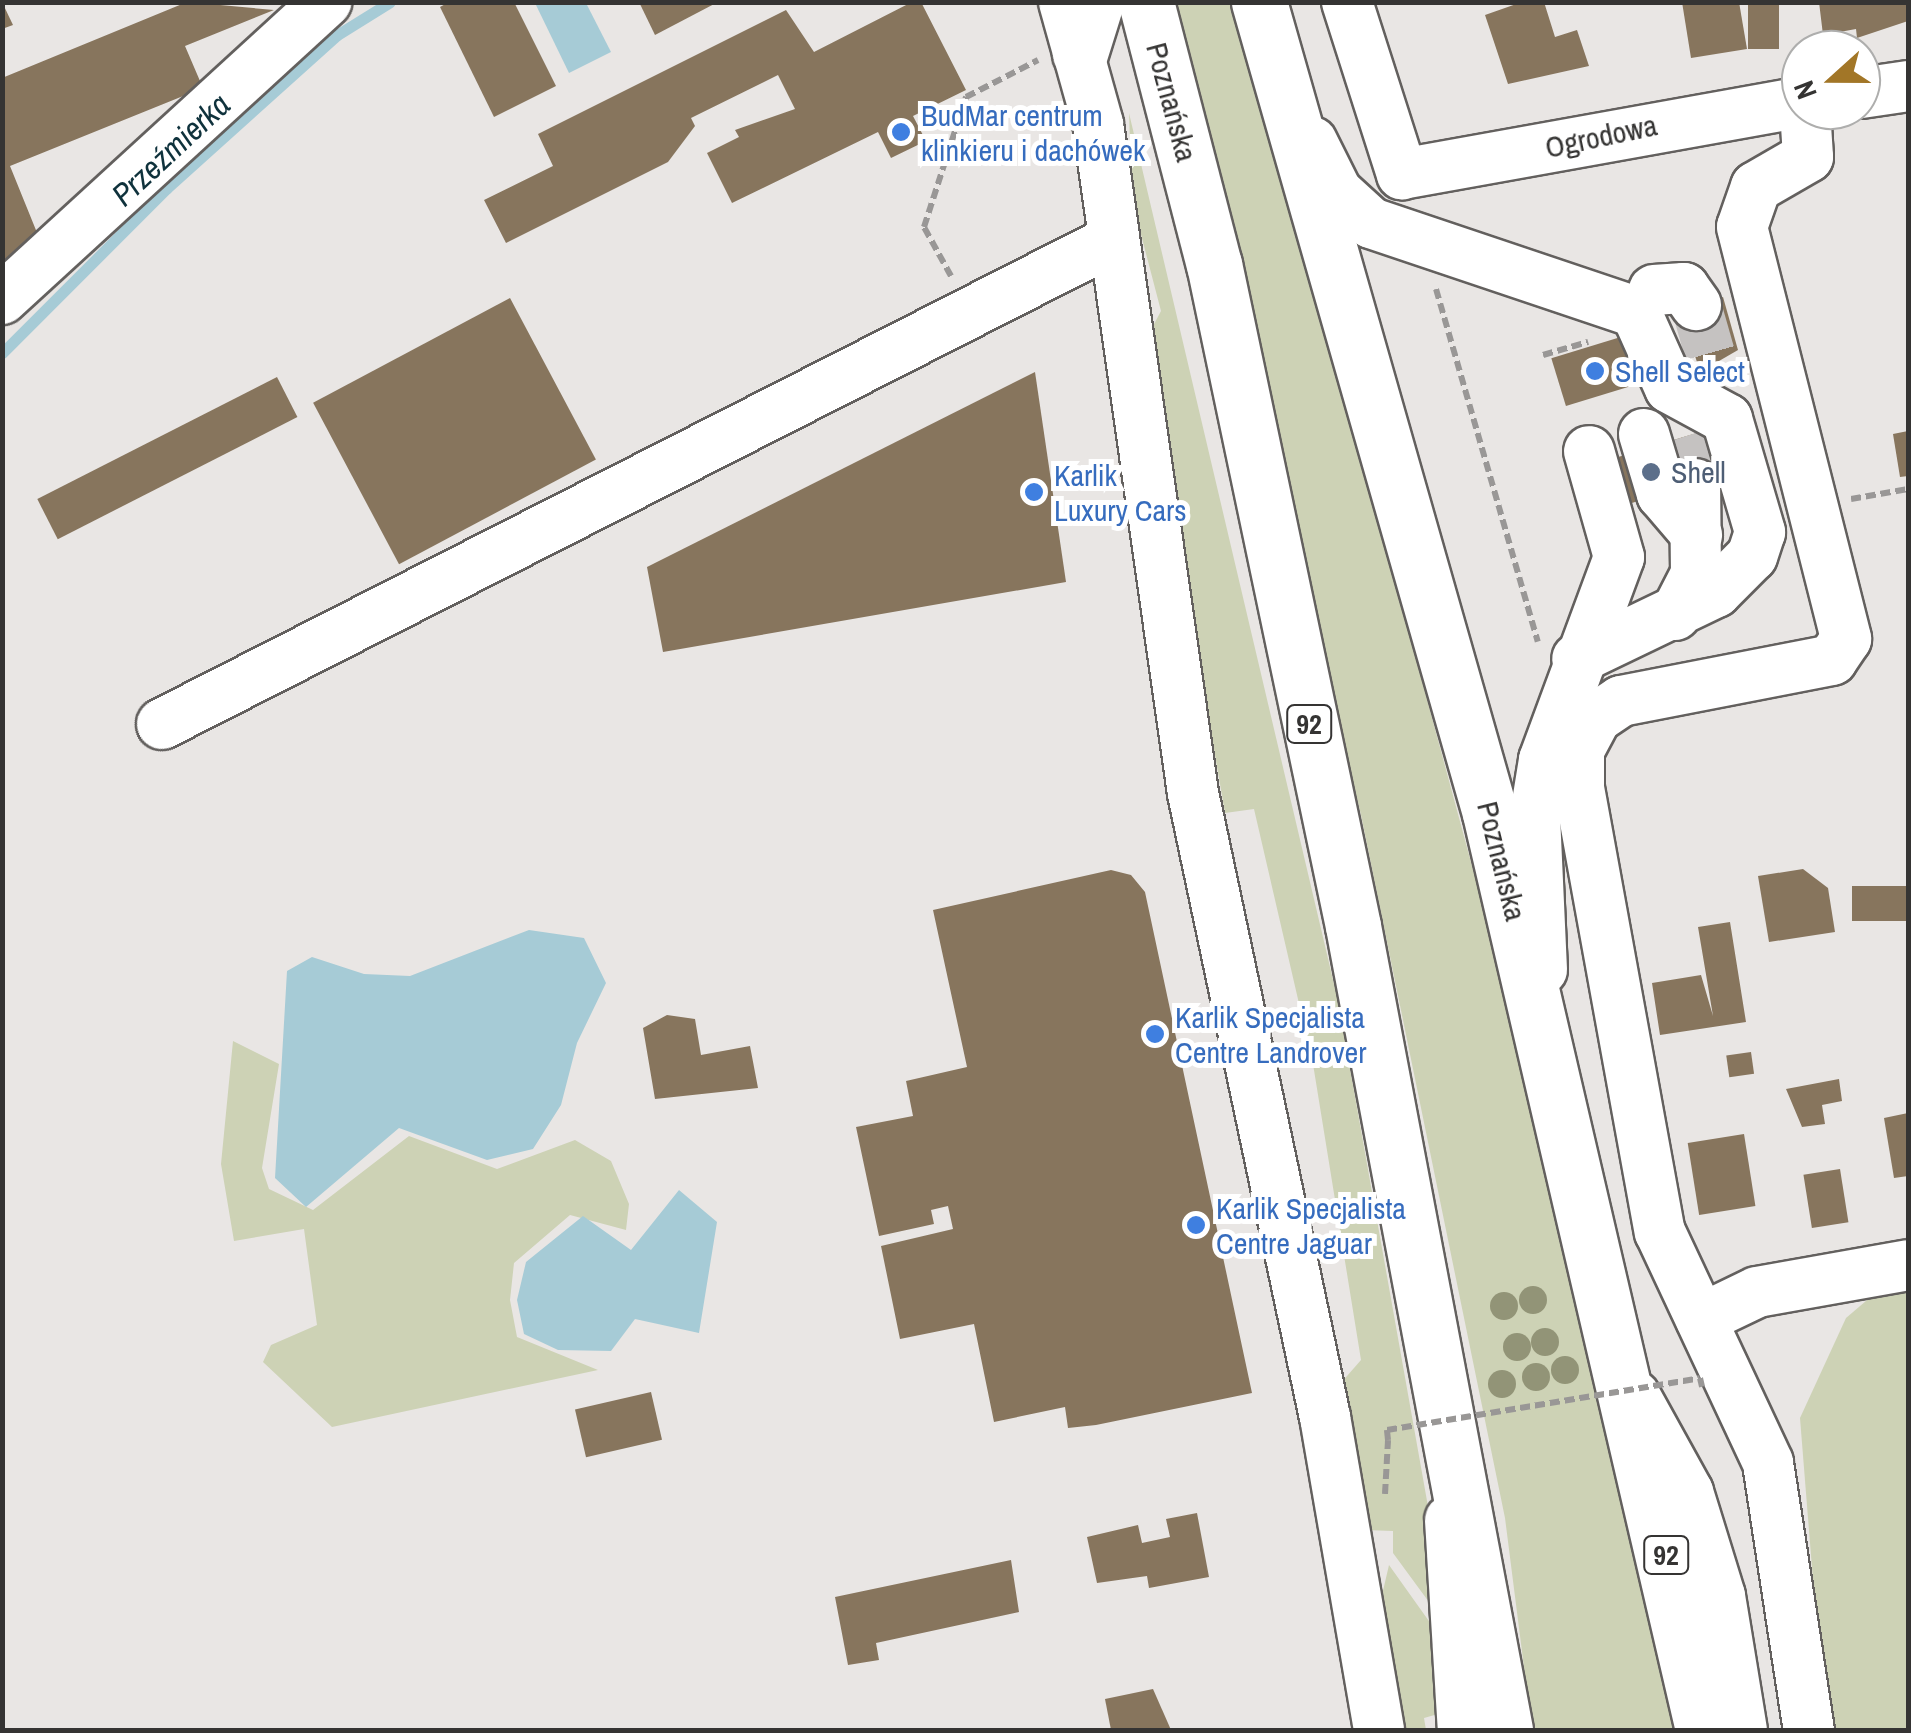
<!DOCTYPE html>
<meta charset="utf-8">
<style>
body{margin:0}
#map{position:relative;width:1911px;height:1733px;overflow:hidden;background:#e9e6e4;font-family:"Archivo Narrow",sans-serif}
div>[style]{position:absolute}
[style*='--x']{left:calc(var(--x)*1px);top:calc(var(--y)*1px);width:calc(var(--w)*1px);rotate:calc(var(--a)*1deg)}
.green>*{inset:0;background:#cdd2b5}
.water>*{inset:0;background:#a6cbd6}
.stream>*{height:11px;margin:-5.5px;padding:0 5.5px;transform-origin:5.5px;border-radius:5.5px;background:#a6cbd6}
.building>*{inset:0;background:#87755d;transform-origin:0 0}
.minor-tunnel>*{height:50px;margin-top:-25px;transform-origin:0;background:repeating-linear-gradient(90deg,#c5c2c1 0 50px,transparent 0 75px)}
.path>*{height:6px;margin-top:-3px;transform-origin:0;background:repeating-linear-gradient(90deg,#999796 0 10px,transparent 0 15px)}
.roads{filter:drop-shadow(2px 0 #63605e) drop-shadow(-2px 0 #63605e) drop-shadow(0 2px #63605e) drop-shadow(0 -2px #63605e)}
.minor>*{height:50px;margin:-25px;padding:0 25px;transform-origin:25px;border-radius:25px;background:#fff}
.major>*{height:55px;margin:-27.5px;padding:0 27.5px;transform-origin:27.5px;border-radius:27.5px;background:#fff}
.path-bridge>*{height:6px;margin-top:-3px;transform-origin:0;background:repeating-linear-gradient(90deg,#999796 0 10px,transparent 0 15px)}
.trees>*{width:28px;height:28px;margin:-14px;border-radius:50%;background:#929477}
.dots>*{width:28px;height:28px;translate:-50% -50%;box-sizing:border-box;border:5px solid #fff;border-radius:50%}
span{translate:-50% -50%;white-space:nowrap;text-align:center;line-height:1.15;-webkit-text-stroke:10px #fff;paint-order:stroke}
.shield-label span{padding:2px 8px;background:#fff;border:2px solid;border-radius:8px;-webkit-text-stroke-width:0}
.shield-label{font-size:28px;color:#353433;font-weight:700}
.street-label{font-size:30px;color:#353433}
.shop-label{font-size:30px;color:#366cbe}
.left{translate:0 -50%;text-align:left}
.service-label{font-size:30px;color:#4e5e75}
.water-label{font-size:32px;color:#0f323c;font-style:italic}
.frame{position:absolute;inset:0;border:5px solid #353433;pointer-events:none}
.north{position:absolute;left:1781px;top:30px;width:100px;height:100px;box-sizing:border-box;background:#fff;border:2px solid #aeaead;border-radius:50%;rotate:249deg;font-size:28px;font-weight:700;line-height:40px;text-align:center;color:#353433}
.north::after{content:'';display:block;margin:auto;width:35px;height:45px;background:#a27627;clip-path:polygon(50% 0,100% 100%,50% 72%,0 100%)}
</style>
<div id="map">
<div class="green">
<div style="clip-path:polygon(1166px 3px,1239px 3px,1529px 1077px,1675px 1730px,1532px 1730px,1505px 1518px,1361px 815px)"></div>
<div style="clip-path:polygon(1129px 113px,1338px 1001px,1437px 1557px,1437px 1613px,1393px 1553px,1393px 1531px,1365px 1530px,1340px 1384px,1361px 1360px,1313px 1064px,1254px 809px,1225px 813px,1144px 343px,1161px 311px,1132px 200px)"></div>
<div style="clip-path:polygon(233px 1041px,279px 1064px,262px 1168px,269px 1189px,313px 1210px,409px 1136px,497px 1169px,575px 1140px,611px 1161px,629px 1204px,626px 1230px,570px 1215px,514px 1263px,510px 1300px,517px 1337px,598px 1370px,332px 1427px,263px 1362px,271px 1345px,317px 1325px,304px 1229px,234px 1241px,221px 1164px)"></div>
<div style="clip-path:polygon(1908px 1289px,1908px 1730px,1825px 1730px,1800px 1418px,1846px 1318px,1873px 1295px)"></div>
<div style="clip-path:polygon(1389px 1565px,1431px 1624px,1438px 1714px,1424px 1718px,1426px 1730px,1392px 1730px,1375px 1625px)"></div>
</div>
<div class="water">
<div style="clip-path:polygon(535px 3px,586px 3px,611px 52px,569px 73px)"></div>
<div style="clip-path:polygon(529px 930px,584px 938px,606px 983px,577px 1043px,561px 1105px,533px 1149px,487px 1160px,399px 1128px,306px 1207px,275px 1178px,287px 971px,312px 957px,364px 974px,410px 976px)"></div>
<div style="clip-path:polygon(679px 1190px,717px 1222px,699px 1333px,635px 1319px,611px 1351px,558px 1350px,524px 1334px,517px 1300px,526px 1262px,583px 1216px,631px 1250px)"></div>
</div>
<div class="stream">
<div style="--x:2;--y:353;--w:232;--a:-45"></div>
<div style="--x:166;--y:189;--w:230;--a:-42"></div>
<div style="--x:337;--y:35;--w:62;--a:-31.9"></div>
</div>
<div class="building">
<div style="clip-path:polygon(2px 2px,13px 25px,2px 29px)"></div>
<div style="clip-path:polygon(187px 2px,274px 10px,185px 46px,203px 88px,10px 166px,42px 245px,2px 261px,2px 78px)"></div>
<div style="clip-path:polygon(449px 2px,514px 2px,556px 86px,494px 117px,440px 7px)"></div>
<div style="clip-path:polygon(639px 2px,718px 2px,655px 35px)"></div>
<div style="clip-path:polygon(912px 2px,921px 2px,966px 90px,913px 116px,926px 141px,891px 158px,878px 132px,732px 203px,707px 153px,739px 137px,735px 130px,795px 109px,778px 75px,691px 118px,695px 126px,668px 162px,506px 243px,484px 200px,553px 166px,538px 134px,786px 10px,814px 52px)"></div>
<div style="clip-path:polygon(1522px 2px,1544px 2px,1555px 37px,1577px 30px,1589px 66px,1508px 84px,1485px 15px)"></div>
<div style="clip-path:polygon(1682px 2px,1739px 2px,1747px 49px,1691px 58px)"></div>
<div style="left:1748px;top:2px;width:31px;height:47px"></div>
<div style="clip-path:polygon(1819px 2px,1908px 2px,1908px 21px,1857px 38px,1856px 29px,1823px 35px)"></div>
<div style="clip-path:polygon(1723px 297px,1738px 350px,1700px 372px,1681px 310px)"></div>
<div style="left:510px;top:298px;width:183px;height:223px;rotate:62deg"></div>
<div style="left:1624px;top:336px;width:50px;height:76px;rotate:73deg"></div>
<div style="clip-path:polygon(1035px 372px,1066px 582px,663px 652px,647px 567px)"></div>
<div style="left:277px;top:377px;width:45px;height:269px;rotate:63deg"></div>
<div style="left:1703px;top:431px;width:48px;height:122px;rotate:73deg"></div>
<div style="clip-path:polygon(1908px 431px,1908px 476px,1900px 477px,1893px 434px)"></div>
<div style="clip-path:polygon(1803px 869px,1828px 888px,1835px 932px,1769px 942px,1758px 876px)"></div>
<div style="clip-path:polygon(1111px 870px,1131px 875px,1145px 892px,1252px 1393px,1096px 1425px,1068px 1428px,1065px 1407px,994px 1422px,974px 1324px,900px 1339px,881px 1246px,953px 1229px,948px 1206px,931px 1210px,934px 1224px,879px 1236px,856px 1127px,913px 1116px,906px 1081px,967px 1067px,933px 910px)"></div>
<div style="left:1908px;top:886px;width:35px;height:56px;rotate:90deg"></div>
<div style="clip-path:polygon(1730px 922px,1746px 1022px,1660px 1035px,1652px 983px,1701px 975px,1713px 1016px,1698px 927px)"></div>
<div style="clip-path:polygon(667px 1015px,695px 1019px,701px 1055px,750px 1046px,758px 1088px,655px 1099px,643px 1028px)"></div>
<div style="left:1751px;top:1052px;width:22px;height:25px;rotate:82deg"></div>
<div style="clip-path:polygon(1839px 1079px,1842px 1101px,1822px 1105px,1825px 1124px,1802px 1127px,1786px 1089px)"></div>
<div style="clip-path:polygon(1908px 1113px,1908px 1176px,1894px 1178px,1884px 1118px)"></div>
<div style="left:1744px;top:1134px;width:73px;height:57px;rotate:81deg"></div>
<div style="left:1840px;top:1169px;width:54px;height:37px;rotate:81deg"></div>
<div style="left:651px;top:1392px;width:49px;height:78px;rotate:77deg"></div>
<div style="clip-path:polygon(1197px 1513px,1209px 1577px,1149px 1588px,1147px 1576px,1097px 1583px,1087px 1537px,1138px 1525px,1142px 1543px,1170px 1537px,1166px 1519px)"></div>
<div style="clip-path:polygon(1011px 1560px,1019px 1612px,876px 1643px,879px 1660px,848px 1665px,835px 1597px)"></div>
<div style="clip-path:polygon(1153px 1689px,1171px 1730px,1111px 1730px,1105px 1699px)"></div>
</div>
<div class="minor-tunnel">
<div style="--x:1696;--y:305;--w:66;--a:74.1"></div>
<div style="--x:1680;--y:438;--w:48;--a:71.9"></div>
</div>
<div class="path">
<div style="--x:951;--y:276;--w:56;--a:-118.9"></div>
<div style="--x:924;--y:227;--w:137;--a:-72.1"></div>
<div style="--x:966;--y:97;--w:81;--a:-27.2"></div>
<div style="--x:1436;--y:289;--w:367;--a:73.9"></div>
<div style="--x:1906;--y:294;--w:2;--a:0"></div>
<div style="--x:1543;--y:355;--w:47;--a:-16.1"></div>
<div style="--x:1851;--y:499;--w:58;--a:-10"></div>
<div style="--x:1385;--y:1494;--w:54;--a:-86.8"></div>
</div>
<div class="roads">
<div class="minor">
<div style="--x:1064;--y:2;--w:127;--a:74.4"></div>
<div style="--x:1098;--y:124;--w:676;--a:81.92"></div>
<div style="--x:1193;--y:793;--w:638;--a:78.06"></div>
<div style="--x:1325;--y:1417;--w:318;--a:80.2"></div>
<div style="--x:1347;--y:2;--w:181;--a:72.3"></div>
<div style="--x:1402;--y:174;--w:405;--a:-10.2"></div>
<div style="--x:1861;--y:93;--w:48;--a:-8.5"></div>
<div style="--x:1805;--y:110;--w:47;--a:86.3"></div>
<div style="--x:1808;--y:157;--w:60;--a:150"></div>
<div style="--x:1756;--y:187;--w:42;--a:109.3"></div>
<div style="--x:1742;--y:227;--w:425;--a:75.8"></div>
<div style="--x:1846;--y:639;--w:25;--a:124"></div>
<div style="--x:1832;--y:660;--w:215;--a:169"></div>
<div style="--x:1621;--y:701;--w:30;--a:146"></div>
<div style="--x:1596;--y:718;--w:36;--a:118"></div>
<div style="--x:1579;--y:750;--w:38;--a:90"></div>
<div style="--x:1579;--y:788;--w:451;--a:79.7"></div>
<div style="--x:1660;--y:1232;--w:255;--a:64.9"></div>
<div style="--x:1768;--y:1463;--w:270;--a:81.3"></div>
<div style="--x:1312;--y:142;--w:56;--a:63.4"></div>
<div style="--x:1337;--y:192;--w:46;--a:42.4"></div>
<div style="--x:1371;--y:223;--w:280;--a:18.6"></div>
<div style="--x:1636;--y:312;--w:83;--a:65.9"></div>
<div style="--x:1670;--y:388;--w:65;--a:28.5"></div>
<div style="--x:1727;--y:419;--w:118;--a:73.7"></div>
<div style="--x:1760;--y:532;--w:25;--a:108"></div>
<div style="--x:1752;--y:556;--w:51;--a:135"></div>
<div style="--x:1716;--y:592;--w:154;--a:154.3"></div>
<div style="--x:1654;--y:290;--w:30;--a:-4"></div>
<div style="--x:1684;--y:288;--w:21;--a:55"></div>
<div style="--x:2;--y:299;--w:440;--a:-42.5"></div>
<div style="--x:1644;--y:434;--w:63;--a:73.3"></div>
<div style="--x:1662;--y:494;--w:54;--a:49.5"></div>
<div style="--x:1675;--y:615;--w:46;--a:-62.9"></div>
<div style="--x:1696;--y:574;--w:90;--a:-90.6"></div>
<div style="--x:162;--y:724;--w:1067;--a:-26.97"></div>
<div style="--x:1542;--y:970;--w:155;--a:-92.6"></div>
<div style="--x:1535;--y:815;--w:56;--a:-80.7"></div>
<div style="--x:1544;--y:760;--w:216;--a:-69.7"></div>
<div style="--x:1619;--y:557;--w:110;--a:-105.8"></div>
<div style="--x:1701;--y:1319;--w:62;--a:-25.7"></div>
<div style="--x:1757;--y:1292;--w:153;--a:-10.1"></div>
<div style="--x:1635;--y:1396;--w:110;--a:61.1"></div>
<div style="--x:1688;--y:1492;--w:109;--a:72.9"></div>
<div style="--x:1720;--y:1596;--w:136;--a:80.7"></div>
<div style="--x:1450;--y:1520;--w:210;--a:86.5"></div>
</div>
<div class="major">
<div style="--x:1146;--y:2;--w:271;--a:75.5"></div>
<div style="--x:1214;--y:264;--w:676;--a:78.14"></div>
<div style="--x:1353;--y:926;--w:818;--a:79.29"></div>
<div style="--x:1259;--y:2;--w:843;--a:74.1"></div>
<div style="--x:1490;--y:813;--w:941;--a:76.92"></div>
<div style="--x:1080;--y:53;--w:53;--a:-72.6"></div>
</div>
</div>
<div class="path-bridge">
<div style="--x:1388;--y:1440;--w:10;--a:-96"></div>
<div style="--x:1387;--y:1430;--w:317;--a:-9.4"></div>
<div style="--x:1700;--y:1378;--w:9;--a:77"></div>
</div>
<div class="trees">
<div style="left:1533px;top:1300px"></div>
<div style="left:1504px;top:1306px"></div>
<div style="left:1545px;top:1342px"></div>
<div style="left:1517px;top:1347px"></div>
<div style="left:1565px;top:1370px"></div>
<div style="left:1536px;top:1377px"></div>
<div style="left:1502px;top:1384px"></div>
</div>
<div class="dots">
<div style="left:901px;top:132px;background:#3f7fe0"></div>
<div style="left:1595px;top:371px;background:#3f7fe0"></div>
<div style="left:1651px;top:472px;background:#5c6f8a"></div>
<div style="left:1034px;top:492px;background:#3f7fe0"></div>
<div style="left:1155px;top:1034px;background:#3f7fe0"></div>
<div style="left:1196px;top:1225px;background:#3f7fe0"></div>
</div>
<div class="shield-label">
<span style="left:1309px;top:724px">92</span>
<span style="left:1666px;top:1555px">92</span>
</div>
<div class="street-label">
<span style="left:1172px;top:102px;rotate:75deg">Poznańska</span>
<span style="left:1601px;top:136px;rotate:-12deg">Ogrodowa</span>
<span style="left:1502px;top:861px;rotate:76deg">Poznańska</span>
</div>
<div class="shop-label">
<span class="left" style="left:921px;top:132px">BudMar centrum<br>klinkieru i dachówek</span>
<span class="left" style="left:1615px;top:371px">Shell Select</span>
<span class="left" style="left:1054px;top:492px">Karlik<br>Luxury Cars</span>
<span class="left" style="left:1175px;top:1034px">Karlik Specjalista<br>Centre Landrover</span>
<span class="left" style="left:1216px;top:1225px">Karlik Specjalista<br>Centre Jaguar</span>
</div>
<div class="service-label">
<span class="left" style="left:1671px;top:472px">Shell</span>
</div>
<div class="water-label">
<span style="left:171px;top:150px;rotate:-43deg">Przeźmierka</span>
</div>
<div class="frame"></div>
<div class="north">N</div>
</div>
